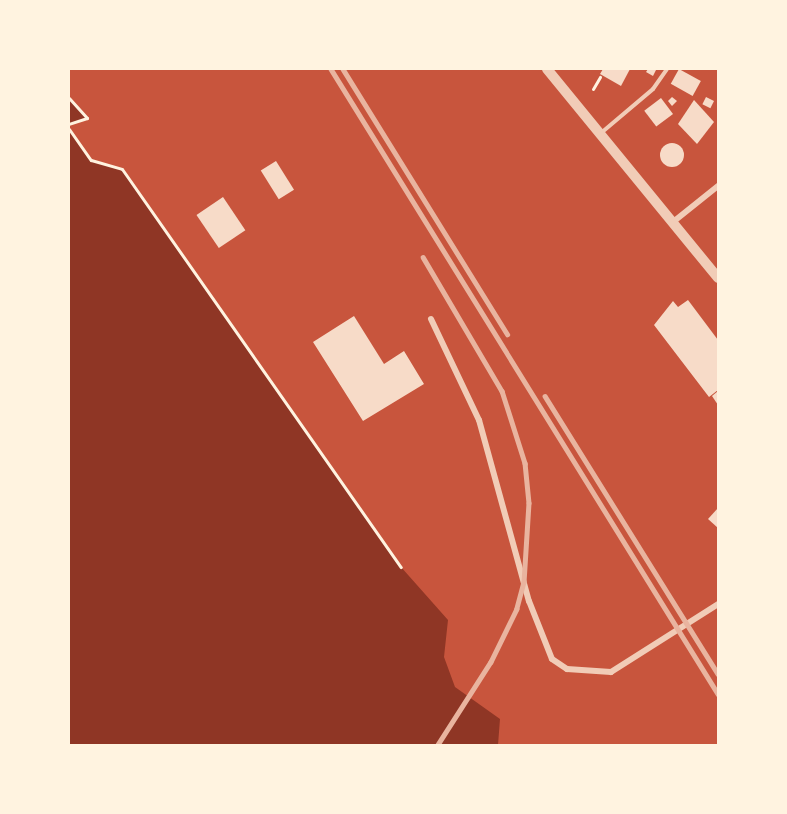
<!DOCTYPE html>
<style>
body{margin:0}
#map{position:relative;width:787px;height:814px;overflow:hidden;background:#c8553d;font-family:Lato,sans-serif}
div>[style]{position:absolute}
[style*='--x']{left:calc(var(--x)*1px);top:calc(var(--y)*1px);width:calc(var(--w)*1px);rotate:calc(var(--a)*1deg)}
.water>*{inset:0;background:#8f3625}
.building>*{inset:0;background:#f7dbc8;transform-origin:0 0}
.round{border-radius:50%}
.path>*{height:3px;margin:-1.5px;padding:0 1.5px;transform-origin:1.5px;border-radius:1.5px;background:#fff3e0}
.service>*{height:4px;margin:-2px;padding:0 2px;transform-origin:2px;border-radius:2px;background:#f1ccb7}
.minor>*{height:6px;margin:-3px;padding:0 3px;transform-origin:3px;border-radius:3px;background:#f1ccb7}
.tertiary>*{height:10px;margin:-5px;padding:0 5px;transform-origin:5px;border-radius:5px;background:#f1ccb7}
.rail>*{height:4.5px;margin:-2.25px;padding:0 2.25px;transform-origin:2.25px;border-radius:2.25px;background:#e9b49f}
span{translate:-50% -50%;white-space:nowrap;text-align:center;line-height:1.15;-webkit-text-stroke:4.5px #fff3e0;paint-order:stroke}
.frame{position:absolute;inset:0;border:70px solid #fff3e0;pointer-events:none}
</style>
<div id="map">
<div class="water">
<div style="clip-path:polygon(69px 98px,87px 118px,69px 124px)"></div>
<div style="clip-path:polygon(69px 129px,91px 160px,122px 169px,401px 567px,448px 620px,444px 657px,455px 687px,500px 719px,498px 745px,69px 745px)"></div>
</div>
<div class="building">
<div style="clip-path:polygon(603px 69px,630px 69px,621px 86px,600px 74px)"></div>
<div style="clip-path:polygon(648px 69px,656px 70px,653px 76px,646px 72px)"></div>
<div style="left:679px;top:69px;width:25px;height:17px;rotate:29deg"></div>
<div style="clip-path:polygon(672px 97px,677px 101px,672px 106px,668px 101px)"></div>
<div style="left:706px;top:97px;width:9px;height:8px;rotate:27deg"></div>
<div style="left:661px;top:98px;width:20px;height:21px;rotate:53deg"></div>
<div style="clip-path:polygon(694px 100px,714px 122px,697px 144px,678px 124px)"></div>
<div class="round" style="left:660px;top:143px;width:24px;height:24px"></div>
<div style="left:276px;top:161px;width:34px;height:18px;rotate:58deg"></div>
<div style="left:223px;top:197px;width:40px;height:32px;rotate:56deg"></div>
<div style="clip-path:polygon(688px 300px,718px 340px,718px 390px,709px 397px,654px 325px,673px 301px,678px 307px)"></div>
<div style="clip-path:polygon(354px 316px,384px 364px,404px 351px,424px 384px,363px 421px,313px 342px)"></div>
<div style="clip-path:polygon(718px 391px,718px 405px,712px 396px)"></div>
<div style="clip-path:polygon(718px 508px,718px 528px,708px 519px)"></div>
</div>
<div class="path">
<div style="--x:593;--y:89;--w:14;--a:-60"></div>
<div style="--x:69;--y:98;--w:27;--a:48"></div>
<div style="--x:87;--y:118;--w:19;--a:162"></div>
<div style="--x:69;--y:129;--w:38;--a:55"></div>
<div style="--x:91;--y:160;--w:32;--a:16"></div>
<div style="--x:122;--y:169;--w:486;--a:55"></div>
</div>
<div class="service">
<div style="--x:601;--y:133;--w:68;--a:-40.2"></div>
<div style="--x:653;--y:89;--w:24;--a:-55"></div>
</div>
<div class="minor">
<div style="--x:673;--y:222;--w:58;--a:-38.7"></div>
<div style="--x:431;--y:319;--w:112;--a:64.6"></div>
<div style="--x:479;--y:420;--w:188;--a:74.6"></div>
<div style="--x:529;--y:601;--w:62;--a:68.4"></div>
<div style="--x:552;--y:659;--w:18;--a:34"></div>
<div style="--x:567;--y:669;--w:44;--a:3.9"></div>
<div style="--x:611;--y:672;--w:127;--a:-32.4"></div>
</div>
<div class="tertiary">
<div style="--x:547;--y:69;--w:270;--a:50.7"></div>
</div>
<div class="rail">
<div style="--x:331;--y:69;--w:735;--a:58.23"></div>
<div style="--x:343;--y:69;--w:312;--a:58.2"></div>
<div style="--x:423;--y:257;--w:156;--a:59.5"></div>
<div style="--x:502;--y:391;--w:76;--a:72.3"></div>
<div style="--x:525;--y:463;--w:40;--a:84.3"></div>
<div style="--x:529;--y:503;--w:79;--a:93.6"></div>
<div style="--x:524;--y:582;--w:28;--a:105"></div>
<div style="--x:517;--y:609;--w:59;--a:116.1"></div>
<div style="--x:491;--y:662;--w:98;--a:122.6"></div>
<div style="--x:545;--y:396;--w:327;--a:58.1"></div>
</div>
<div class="frame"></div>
</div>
